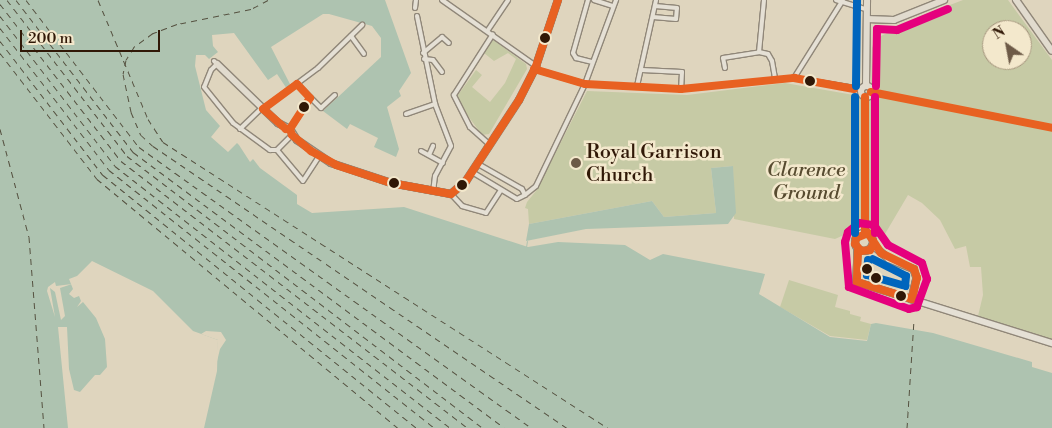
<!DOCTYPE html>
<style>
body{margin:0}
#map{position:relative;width:1052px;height:428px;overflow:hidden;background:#dfd5be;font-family:"Libre Bodoni",serif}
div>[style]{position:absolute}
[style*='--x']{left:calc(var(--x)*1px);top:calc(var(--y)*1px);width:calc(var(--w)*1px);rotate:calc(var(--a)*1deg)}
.green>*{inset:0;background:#c6caa5}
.water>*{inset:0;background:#aec3b0}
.pier>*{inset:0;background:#dfd5be}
.stream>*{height:1px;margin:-0.5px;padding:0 0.5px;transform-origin:0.5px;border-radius:0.5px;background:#aec3b0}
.ferry>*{height:1px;margin-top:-0.5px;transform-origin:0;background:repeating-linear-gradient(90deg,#555140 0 6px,transparent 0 11px)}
.roads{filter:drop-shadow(1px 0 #908779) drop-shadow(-1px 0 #908779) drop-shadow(0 1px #908779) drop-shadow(0 -1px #908779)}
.street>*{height:4px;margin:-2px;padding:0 2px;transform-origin:2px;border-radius:2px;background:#e5e0d5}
.secondary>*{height:5.5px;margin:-2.75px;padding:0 2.75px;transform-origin:2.75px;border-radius:2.75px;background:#e5e0d5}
.primary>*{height:6px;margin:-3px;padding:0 3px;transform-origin:3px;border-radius:3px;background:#e1dbce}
.primary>.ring{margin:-3px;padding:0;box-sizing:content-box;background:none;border:6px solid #e1dbce;border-radius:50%}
.bus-1>*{height:8px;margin:-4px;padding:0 4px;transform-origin:4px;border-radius:4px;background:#e86121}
.bus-2>*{height:8px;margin:-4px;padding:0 4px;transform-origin:4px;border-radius:4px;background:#e5007d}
.bus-3>*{height:8px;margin:-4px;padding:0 4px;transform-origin:4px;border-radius:4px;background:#0065bd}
.dots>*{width:14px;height:14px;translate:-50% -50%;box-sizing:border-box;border:2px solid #f3e8cc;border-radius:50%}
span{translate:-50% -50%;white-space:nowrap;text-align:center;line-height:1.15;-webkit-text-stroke:5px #f3e8cc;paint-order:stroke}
.poi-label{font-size:20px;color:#301807}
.left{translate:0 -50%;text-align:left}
.park-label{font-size:20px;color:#574b30;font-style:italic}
.north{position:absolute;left:982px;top:20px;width:50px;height:50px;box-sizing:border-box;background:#f3e8cc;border:1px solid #a5957d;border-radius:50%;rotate:327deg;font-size:14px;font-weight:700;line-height:20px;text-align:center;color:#301807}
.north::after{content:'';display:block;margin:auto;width:18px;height:22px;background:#6d5a47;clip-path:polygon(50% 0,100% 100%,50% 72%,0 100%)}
.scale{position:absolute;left:20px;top:30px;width:140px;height:22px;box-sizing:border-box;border:2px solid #301807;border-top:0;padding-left:6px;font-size:15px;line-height:18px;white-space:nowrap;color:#301807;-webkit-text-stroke:4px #f3e8cc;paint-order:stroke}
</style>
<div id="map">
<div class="green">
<div style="clip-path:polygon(evenodd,963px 0,1008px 0,1052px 60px,1052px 340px,978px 316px,983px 295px,981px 267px,970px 267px,966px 246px,955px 249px,940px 220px,922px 203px,908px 195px,882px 239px,864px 226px,835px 239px,734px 219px,733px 166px,711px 168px,716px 213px,664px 217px,652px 201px,529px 224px,528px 209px,525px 208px,527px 202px,536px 191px,587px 91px,687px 95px,785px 83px,871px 98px,872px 48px,875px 39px,921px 16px,963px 0,992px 30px,1022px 30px,1022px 60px,992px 60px,992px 30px)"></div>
<div style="clip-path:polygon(492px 39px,526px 64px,527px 69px,489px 134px,482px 135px,460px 105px,458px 95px,476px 70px,482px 75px,472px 87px,490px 102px,505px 83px,516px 59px,508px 53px,494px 61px,484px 53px)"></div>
<div style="clip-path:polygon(789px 280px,838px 295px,835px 307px,850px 311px,850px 314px,861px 317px,860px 321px,871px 324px,867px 340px,830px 336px,780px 307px)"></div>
</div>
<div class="water">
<div style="clip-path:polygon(0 0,385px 0,411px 73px,399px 91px,401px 96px,387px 107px,399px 149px,396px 157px,374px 147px,378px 138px,350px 124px,347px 129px,323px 111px,381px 57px,381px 38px,372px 26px,329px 14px,323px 14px,271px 47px,291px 86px,287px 89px,277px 74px,268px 80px,234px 33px,212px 35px,213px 46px,218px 52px,209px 59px,205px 55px,196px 55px,195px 66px,206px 110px,220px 126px,211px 137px,228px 152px,237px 143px,239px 145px,250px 162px,253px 159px,260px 168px,297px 195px,297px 204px,312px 213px,404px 207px,528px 247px,558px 242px,625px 245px,650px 260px,663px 254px,765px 274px,759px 294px,830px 337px,867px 341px,871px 324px,876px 323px,933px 333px,1032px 362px,1032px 367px,1052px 373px,1052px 428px,204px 428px,217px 371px,218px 340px,193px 331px,153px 291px,92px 261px,77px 276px,69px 279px,73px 289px,69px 294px,74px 298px,79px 296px,81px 301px,77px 307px,83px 302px,96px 318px,105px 339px,107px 367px,100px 375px,95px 375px,80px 392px,74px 390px,69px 369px,67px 327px,58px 327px,68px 428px,0 428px)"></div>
<div style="clip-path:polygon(733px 166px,736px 213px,728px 224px,586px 229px,526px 241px,529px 224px,652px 201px,664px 217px,716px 213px,711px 168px)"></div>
</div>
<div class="pier">
<div style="clip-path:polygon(55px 282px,56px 286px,72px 284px,60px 288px,65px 316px,61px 320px,55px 292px,50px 288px,55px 317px,47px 291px,48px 287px)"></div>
<div style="clip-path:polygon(206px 331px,221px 332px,226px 340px,220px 349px,201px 428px,215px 371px,218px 340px,201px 334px)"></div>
</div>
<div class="stream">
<div style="--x:526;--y:247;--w:6;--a:-81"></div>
</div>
<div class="ferry">
<div style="--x:7;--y:0;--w:197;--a:52.4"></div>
<div style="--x:127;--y:156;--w:448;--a:37.4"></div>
<div style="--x:16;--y:0;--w:192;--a:52.4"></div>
<div style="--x:133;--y:152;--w:462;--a:36.6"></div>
<div style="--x:26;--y:0;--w:185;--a:52.5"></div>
<div style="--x:139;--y:147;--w:483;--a:35.6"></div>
<div style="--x:98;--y:0;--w:129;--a:67.2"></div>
<div style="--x:148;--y:119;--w:27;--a:57"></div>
<div style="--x:163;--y:142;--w:529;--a:32.73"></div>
<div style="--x:268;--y:0;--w:19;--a:152"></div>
<div style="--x:251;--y:9;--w:76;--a:168.5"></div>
<div style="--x:177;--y:24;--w:26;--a:159"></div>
<div style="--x:153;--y:33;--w:24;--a:144"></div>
<div style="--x:134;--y:47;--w:15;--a:122"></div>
<div style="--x:126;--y:60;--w:14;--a:102"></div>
<div style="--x:123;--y:74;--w:39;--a:78"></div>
<div style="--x:131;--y:112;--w:25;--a:67"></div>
<div style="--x:141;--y:135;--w:16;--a:43"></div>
<div style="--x:153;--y:146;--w:501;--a:34.26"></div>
<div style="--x:0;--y:4;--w:198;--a:52.4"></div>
<div style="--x:121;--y:161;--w:438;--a:37.6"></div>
<div style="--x:0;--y:16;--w:189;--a:52.5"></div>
<div style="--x:115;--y:166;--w:425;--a:38"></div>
<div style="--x:0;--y:28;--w:179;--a:52.5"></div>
<div style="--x:109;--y:170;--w:416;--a:38.4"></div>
<div style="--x:0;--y:41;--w:169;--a:52.5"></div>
<div style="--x:103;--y:175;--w:403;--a:38.9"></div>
<div style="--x:0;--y:53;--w:159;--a:52.4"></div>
<div style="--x:97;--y:179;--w:391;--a:39.6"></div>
<div style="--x:0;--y:129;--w:112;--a:75"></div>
<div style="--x:29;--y:237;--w:192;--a:85.5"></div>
<div style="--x:907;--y:428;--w:107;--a:-86.3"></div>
</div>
<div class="roads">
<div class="street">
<div style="--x:442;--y:0;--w:115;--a:35.1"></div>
<div style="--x:588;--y:0;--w:55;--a:105.8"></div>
<div style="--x:573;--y:53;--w:6;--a:59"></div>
<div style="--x:576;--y:58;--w:16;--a:14"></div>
<div style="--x:594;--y:0;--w:20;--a:18"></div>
<div style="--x:836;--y:0;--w:31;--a:17"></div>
<div style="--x:415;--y:8;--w:8;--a:-83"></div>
<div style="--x:417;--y:16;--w:90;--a:78.4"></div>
<div style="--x:435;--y:104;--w:45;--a:69.1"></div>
<div style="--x:451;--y:146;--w:34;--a:118"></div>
<div style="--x:435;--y:176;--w:16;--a:97"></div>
<div style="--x:653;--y:17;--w:23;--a:5"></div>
<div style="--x:676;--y:19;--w:11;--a:-85"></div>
<div style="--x:677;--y:8;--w:22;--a:-175"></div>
<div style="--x:488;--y:30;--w:36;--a:-56"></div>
<div style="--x:351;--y:36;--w:22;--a:54"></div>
<div style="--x:759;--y:52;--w:52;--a:-84.5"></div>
<div style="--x:423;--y:53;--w:25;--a:-40"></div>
<div style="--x:442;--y:37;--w:9;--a:41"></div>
<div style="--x:424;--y:59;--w:9;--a:6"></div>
<div style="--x:433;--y:60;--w:15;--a:53"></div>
<div style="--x:214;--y:61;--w:4;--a:45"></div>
<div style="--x:217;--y:64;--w:8;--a:135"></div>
<div style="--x:211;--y:70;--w:18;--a:112"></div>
<div style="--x:204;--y:87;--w:46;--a:51.1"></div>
<div style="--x:233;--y:123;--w:46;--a:36.1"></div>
<div style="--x:270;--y:150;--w:7;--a:0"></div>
<div style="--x:277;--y:150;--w:21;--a:-45"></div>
<div style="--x:725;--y:68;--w:10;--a:-101"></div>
<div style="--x:723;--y:58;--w:36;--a:-9"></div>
<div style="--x:759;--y:52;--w:9;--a:13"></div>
<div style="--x:768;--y:54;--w:8;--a:60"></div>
<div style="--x:772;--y:61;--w:17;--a:80"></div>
<div style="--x:534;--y:69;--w:53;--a:16.4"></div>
<div style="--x:585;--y:84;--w:96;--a:3"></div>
<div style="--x:681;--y:89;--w:114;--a:-5.6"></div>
<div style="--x:794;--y:78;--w:68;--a:9.3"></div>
<div style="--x:642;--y:70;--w:40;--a:2.9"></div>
<div style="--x:682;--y:72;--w:17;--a:93"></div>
<div style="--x:794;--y:78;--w:92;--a:-57.9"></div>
<div style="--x:297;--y:84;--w:34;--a:45"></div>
<div style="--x:321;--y:108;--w:19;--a:-43"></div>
<div style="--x:637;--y:86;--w:88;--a:-77.5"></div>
<div style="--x:871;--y:92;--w:185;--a:11.2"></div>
<div style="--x:263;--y:109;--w:69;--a:-36.7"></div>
<div style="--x:318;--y:68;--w:62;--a:-44.3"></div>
<div style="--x:406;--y:114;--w:31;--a:-19"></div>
<div style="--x:240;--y:129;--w:30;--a:-44"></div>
<div style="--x:290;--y:129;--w:37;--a:-57"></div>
<div style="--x:490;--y:145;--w:27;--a:-138"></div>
<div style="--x:470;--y:127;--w:36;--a:-117"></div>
<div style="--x:454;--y:95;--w:72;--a:-57.4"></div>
<div style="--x:277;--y:150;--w:40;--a:50"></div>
<div style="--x:303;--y:181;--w:30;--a:-57"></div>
<div style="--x:421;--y:151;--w:25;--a:29"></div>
<div style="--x:429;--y:155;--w:10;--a:-66"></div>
<div style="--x:472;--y:172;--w:52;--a:31"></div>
<div style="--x:517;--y:199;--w:9;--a:-27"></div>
<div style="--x:525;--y:195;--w:7;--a:-117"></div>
<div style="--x:522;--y:189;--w:51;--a:-150.4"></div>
<div style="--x:451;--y:194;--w:16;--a:47"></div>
<div style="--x:462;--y:206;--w:25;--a:16"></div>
<div style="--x:486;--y:213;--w:27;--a:-57"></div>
<div style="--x:525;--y:195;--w:14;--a:-39"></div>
<div style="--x:536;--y:186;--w:113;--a:-64.3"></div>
<div style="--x:585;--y:84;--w:90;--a:-69.7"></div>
</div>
<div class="secondary">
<div style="--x:873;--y:245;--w:21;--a:41"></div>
<div style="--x:889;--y:259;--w:27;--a:22"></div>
<div style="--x:914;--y:269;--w:9;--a:72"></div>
<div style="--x:917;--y:278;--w:22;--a:103"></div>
<div style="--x:858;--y:249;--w:33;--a:92"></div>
<div style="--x:857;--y:282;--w:204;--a:17.4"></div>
</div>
<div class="primary">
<div style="--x:1016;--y:0;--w:62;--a:54.8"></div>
<div style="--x:867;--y:19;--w:27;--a:2"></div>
<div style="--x:894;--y:20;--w:54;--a:-21.8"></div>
<div style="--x:217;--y:64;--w:85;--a:44"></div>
<div style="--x:278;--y:123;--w:13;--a:27"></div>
<div style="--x:290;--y:129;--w:13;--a:58"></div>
<div style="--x:297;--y:140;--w:41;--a:34.1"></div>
<div style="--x:331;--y:163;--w:63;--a:18.4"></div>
<div style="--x:391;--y:183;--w:61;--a:10.4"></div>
<div style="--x:451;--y:194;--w:20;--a:-41"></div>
<div style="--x:466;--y:181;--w:97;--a:-56.8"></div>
<div style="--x:519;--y:100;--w:38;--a:-63"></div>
<div style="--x:536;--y:66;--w:70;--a:-71.6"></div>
<div class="ring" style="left:860.5px;top:85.5px;width:5px;height:5px"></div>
<div style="--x:866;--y:86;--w:86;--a:-89.3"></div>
<div class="ring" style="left:855px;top:233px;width:12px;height:12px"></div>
<div style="--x:865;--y:233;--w:136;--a:-90"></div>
</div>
</div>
<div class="bus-1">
<div style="--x:534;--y:69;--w:53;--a:16.4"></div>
<div style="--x:585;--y:84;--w:96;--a:3"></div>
<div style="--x:681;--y:89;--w:114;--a:-5.6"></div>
<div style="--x:794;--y:78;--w:61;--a:10.4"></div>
<div style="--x:297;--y:84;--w:19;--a:47"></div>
<div style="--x:310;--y:98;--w:37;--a:123"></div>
<div style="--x:290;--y:129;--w:4;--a:180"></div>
<div style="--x:286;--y:129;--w:30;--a:-139"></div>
<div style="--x:263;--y:109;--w:42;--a:-36.3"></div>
<div style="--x:871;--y:92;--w:185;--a:11.2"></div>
<div style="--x:865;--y:97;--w:136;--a:90"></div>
<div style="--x:290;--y:129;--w:6;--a:72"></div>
<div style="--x:292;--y:135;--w:25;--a:40"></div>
<div style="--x:311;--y:151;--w:29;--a:29"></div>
<div style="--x:336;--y:165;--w:58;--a:18.1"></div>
<div style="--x:391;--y:183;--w:61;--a:10.4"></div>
<div style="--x:451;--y:194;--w:20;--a:-41"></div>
<div style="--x:466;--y:181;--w:97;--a:-56.8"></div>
<div style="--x:519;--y:100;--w:38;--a:-63"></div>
<div style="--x:536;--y:66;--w:70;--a:-71.6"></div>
<div style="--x:858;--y:249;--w:33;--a:92"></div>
<div style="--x:857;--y:282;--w:58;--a:17.2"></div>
<div style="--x:912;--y:299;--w:22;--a:-77"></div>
<div style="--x:917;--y:278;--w:9;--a:-108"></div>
<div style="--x:914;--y:269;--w:37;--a:-154"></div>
<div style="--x:881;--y:253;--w:24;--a:-123"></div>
<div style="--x:868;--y:233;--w:13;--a:157"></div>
<div style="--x:856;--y:238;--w:6;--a:99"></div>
<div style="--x:855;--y:244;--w:9;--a:49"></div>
<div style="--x:861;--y:251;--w:9;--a:-6"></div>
<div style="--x:870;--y:250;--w:6;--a:-59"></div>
</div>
<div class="bus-2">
<div style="--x:876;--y:86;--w:57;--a:-89"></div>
<div style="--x:877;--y:29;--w:20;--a:3"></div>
<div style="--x:897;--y:30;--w:55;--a:-22.4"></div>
<div style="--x:875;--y:97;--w:136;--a:90"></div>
<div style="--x:859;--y:223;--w:15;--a:8"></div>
<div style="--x:874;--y:225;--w:24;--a:55"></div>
<div style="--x:888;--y:245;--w:38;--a:28"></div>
<div style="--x:922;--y:263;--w:17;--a:73"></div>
<div style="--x:927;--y:279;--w:30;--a:110"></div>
<div style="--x:917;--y:307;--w:8;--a:166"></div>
<div style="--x:909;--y:309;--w:64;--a:-159.9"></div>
<div style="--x:849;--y:287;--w:45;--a:-95.1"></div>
<div style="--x:845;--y:242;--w:10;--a:-73"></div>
<div style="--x:848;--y:232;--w:14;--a:-39"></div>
</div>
<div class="bus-3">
<div style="--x:856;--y:86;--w:86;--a:-89.3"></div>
<div style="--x:855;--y:97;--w:136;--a:90"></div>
<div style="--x:868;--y:260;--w:15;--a:94"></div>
<div style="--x:867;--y:275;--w:40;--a:16"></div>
<div style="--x:905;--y:286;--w:10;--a:-84"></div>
<div style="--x:906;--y:276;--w:37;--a:-153"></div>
</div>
<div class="dots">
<div style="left:545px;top:38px;background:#301807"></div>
<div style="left:810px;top:81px;background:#301807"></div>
<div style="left:304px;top:107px;background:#301807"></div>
<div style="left:576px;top:163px;background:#6d5a47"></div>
<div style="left:394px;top:183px;background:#301807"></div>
<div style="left:462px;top:185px;background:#301807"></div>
<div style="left:867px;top:269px;background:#301807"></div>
<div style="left:876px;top:278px;background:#301807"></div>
<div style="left:901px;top:296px;background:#301807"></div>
</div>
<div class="poi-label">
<span class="left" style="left:586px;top:164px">Royal Garrison<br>Church</span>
</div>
<div class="park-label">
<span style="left:806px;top:182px">Clarence<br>Ground</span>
</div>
<div class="north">N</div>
<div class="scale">200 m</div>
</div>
